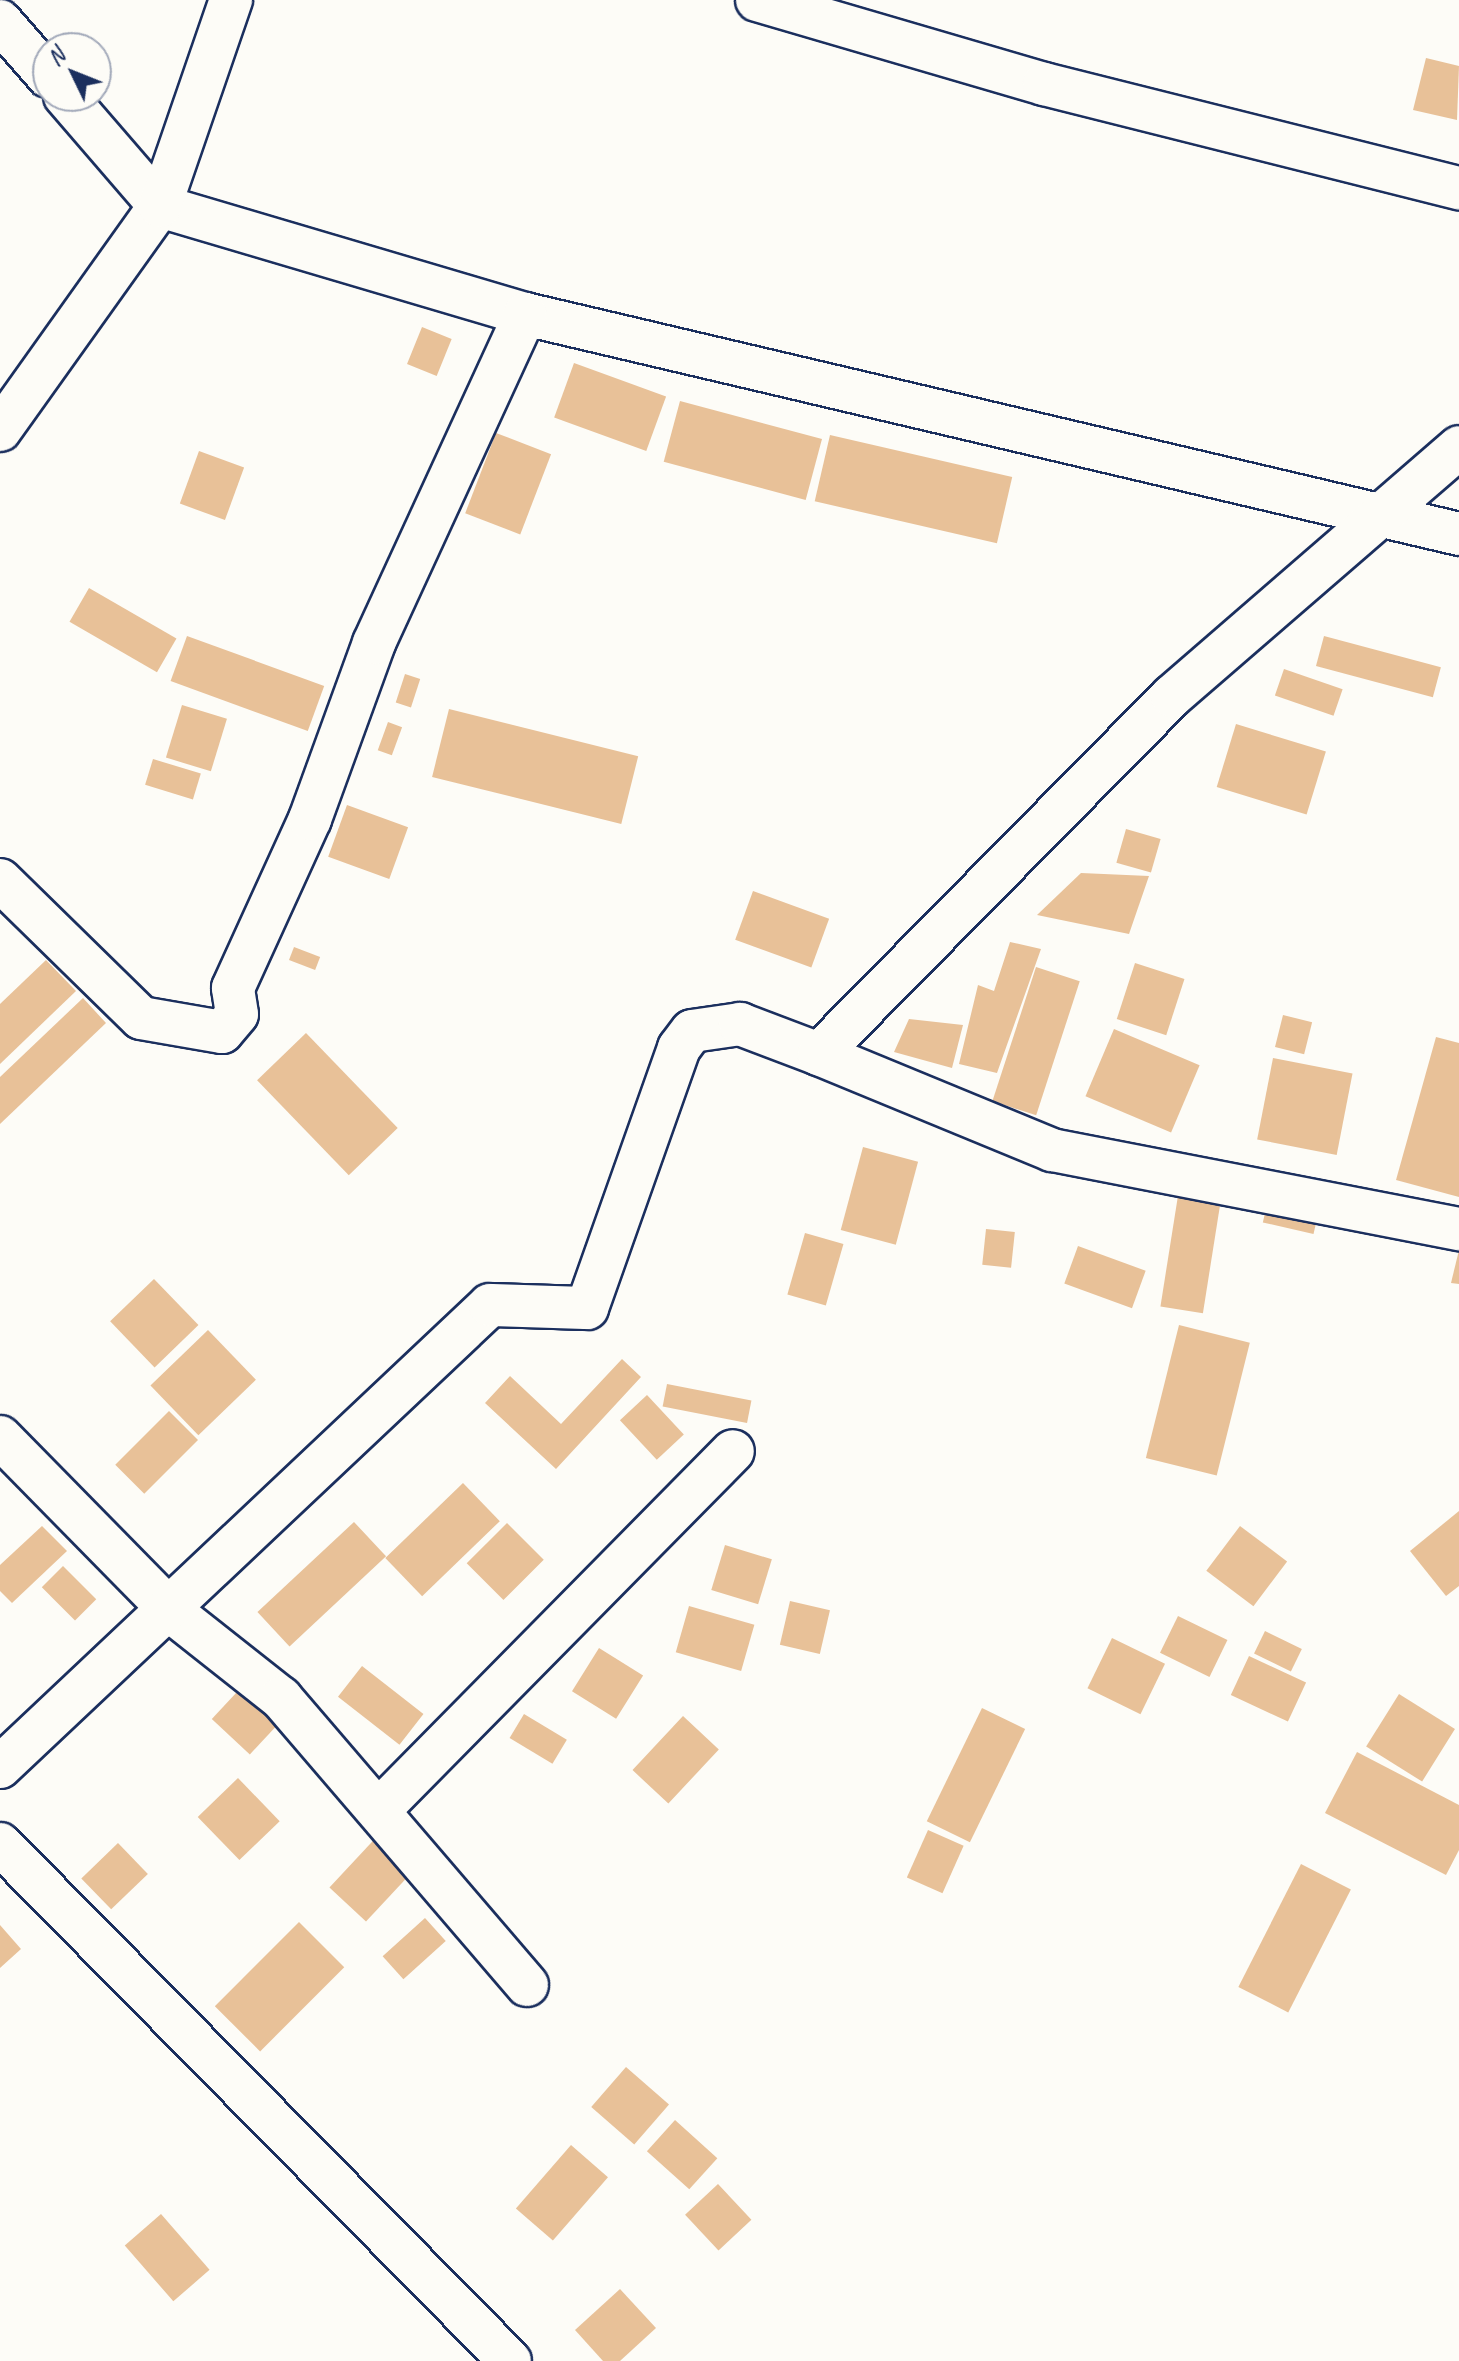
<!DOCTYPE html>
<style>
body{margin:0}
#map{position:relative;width:1459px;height:2361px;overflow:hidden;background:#fdfcf7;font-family:Caveat,sans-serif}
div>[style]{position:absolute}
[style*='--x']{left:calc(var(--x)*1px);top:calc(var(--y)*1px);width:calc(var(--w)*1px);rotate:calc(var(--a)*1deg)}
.building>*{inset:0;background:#e8c198;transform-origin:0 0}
.roads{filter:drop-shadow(2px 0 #1b2f5e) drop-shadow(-2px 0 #1b2f5e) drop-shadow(0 2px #1b2f5e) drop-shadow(0 -2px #1b2f5e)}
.minor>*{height:42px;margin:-21px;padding:0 21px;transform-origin:21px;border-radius:21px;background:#fdfcf7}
span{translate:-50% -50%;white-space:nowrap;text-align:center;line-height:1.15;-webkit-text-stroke:7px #fdfcf7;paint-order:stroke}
.north{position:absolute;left:32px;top:32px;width:80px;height:80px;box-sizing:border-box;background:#fdfcf7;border:2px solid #a3aaba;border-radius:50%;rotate:313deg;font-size:22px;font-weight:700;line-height:32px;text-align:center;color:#1b2f5e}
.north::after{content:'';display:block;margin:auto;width:28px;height:36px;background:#1b2f5e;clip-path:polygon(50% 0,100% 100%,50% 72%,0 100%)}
</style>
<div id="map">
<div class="building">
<div style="clip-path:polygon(1426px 58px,1459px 66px,1457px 120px,1413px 110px)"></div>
<div style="left:422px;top:327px;width:32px;height:40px;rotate:22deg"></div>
<div style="left:574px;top:363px;width:98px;height:58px;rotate:20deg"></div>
<div style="left:680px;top:401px;width:147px;height:63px;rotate:15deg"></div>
<div style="left:496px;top:433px;width:59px;height:86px;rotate:21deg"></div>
<div style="left:830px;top:435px;width:187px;height:68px;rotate:13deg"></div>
<div style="left:199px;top:451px;width:48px;height:56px;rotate:20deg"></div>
<div style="left:89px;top:588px;width:101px;height:39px;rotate:30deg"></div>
<div style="left:187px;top:636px;width:146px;height:48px;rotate:20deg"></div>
<div style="left:1324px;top:636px;width:121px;height:31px;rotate:15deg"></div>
<div style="left:1284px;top:669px;width:62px;height:28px;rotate:19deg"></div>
<div style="left:405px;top:674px;width:16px;height:30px;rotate:18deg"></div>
<div style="left:182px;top:705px;width:47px;height:55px;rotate:17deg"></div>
<div style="left:449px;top:709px;width:195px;height:70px;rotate:14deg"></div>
<div style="left:388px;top:722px;width:15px;height:30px;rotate:20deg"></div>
<div style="left:1236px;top:724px;width:94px;height:66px;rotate:17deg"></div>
<div style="left:153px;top:759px;width:50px;height:27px;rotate:17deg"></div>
<div style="left:347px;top:805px;width:65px;height:55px;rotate:20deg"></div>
<div style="left:1126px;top:829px;width:36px;height:35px;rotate:16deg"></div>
<div style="clip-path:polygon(1081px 873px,1149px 876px,1129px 934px,1037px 915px)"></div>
<div style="left:753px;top:891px;width:81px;height:52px;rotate:20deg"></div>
<div style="clip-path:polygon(1010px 942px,1041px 949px,997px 1073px,959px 1064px,978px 985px,994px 991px)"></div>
<div style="left:294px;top:947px;width:28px;height:14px;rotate:21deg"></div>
<div style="clip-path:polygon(46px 960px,76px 991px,0 1064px,0 1004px)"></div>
<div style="left:1135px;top:963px;width:52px;height:59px;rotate:18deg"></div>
<div style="left:1036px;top:967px;width:46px;height:141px;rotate:18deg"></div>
<div style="clip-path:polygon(83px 998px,106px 1023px,0 1124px,0 1077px)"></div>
<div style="left:1283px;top:1015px;width:30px;height:33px;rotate:14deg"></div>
<div style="clip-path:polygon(909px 1019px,963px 1025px,952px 1068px,894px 1052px)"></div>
<div style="left:1114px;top:1029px;width:93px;height:73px;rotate:23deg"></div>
<div style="left:306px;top:1033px;width:132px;height:68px;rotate:46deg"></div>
<div style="clip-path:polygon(1436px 1037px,1459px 1043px,1459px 1197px,1396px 1180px)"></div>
<div style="left:1273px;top:1058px;width:81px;height:83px;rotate:11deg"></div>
<div style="left:863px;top:1147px;width:57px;height:86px;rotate:15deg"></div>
<div style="left:1180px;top:1183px;width:43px;height:125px;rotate:9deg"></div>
<div style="left:1268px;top:1200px;width:52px;height:23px;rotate:13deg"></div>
<div style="left:986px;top:1229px;width:29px;height:36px;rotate:6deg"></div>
<div style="left:805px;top:1233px;width:40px;height:64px;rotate:16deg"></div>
<div style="left:1078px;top:1246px;width:72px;height:40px;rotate:20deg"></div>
<div style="clip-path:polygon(1459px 1250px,1459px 1284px,1451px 1283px)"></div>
<div style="left:154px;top:1279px;width:64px;height:61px;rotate:46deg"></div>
<div style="left:1179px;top:1325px;width:73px;height:137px;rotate:14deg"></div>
<div style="left:208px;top:1330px;width:69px;height:80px;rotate:46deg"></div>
<div style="clip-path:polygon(622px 1359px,641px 1377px,556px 1469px,485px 1403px,510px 1376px,561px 1424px)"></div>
<div style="left:667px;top:1384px;width:86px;height:23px;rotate:11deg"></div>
<div style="left:647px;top:1395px;width:54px;height:37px;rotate:47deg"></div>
<div style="left:169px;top:1411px;width:41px;height:76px;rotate:45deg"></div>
<div style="left:463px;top:1483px;width:53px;height:108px;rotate:46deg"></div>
<div style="clip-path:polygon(1459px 1511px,1459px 1586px,1446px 1596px,1410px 1551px)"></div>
<div style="left:354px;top:1522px;width:47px;height:132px;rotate:47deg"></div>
<div style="left:507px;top:1523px;width:52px;height:57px;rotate:45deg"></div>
<div style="clip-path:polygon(42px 1526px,67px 1551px,12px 1603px,0 1591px,0 1565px)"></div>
<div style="left:1240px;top:1526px;width:59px;height:56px;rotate:37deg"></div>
<div style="left:725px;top:1545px;width:49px;height:47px;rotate:17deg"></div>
<div style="left:63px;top:1566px;width:47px;height:30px;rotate:45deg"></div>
<div style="left:790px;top:1601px;width:41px;height:45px;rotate:13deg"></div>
<div style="left:689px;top:1606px;width:68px;height:48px;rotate:16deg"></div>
<div style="left:1178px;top:1616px;width:55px;height:41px;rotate:26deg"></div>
<div style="left:1265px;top:1631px;width:41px;height:25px;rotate:26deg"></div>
<div style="left:1112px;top:1638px;width:59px;height:56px;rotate:26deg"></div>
<div style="left:599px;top:1648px;width:52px;height:51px;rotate:32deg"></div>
<div style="left:1249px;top:1656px;width:63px;height:43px;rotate:25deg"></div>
<div style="left:362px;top:1666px;width:78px;height:39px;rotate:38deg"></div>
<div style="left:250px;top:1678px;width:52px;height:56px;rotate:43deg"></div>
<div style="left:1399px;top:1694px;width:66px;height:62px;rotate:32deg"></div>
<div style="left:982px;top:1708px;width:48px;height:126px;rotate:26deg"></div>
<div style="left:524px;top:1714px;width:50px;height:28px;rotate:31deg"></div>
<div style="left:683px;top:1716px;width:49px;height:74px;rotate:43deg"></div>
<div style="clip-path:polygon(1357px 1752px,1459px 1805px,1459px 1850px,1446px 1875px,1325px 1813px)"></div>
<div style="left:238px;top:1778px;width:60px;height:56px;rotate:46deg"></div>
<div style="left:384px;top:1829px;width:50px;height:80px;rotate:43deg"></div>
<div style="left:928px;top:1830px;width:39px;height:52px;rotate:24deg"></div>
<div style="left:118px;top:1843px;width:43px;height:51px;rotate:46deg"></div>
<div style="left:1301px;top:1864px;width:56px;height:138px;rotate:27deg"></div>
<div style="left:425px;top:1918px;width:31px;height:57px;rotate:48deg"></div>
<div style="left:299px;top:1922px;width:64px;height:119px;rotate:45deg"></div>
<div style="clip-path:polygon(0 1925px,21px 1949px,0 1968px)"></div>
<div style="left:626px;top:2067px;width:57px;height:53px;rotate:41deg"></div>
<div style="left:675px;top:2120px;width:57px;height:42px;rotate:42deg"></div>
<div style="left:571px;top:2145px;width:49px;height:84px;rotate:41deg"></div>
<div style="left:718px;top:2184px;width:49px;height:45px;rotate:47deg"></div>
<div style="left:161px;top:2214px;width:74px;height:48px;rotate:49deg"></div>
<div style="clip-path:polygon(620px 2289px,656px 2328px,620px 2361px,603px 2361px,575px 2330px)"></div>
</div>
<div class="roads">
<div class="minor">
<div style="--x:757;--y:0;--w:299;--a:16.3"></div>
<div style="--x:1044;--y:84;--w:428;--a:14.1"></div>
<div style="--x:0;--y:21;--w:73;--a:48.9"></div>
<div style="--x:65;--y:96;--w:145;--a:49.2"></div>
<div style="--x:160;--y:206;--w:381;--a:16.5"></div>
<div style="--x:525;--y:314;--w:960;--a:13.25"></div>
<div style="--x:0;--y:430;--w:275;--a:-54.5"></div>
<div style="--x:160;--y:206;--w:218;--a:-71"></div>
<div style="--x:0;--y:880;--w:197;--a:44.4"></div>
<div style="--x:141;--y:1018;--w:82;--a:9.8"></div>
<div style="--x:222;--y:1032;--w:23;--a:-50"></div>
<div style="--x:237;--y:1014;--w:26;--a:-99"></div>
<div style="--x:233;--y:988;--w:186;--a:-65.5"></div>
<div style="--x:310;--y:819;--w:187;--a:-70"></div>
<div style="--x:374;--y:643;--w:362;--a:-65.3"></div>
<div style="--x:819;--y:1054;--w:252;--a:22.4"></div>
<div style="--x:1052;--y:1150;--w:415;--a:11"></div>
<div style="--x:0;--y:1437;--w:245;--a:45.5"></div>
<div style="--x:172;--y:1612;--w:139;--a:38.3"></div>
<div style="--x:281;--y:1698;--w:378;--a:49.4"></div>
<div style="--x:0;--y:1767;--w:673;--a:-43.32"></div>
<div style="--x:490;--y:1305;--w:97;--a:1.8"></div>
<div style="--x:587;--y:1308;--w:276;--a:-70.5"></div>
<div style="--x:679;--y:1048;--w:21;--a:-53"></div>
<div style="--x:692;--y:1031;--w:49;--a:-8.3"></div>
<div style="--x:740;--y:1024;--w:85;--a:20.8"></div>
<div style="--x:819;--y:1054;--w:503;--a:-45.4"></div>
<div style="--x:1172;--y:696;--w:380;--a:-40.9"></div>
<div style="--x:381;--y:1808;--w:501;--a:-45.4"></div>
<div style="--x:0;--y:1844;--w:726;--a:45.39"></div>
</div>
</div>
<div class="north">N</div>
</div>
